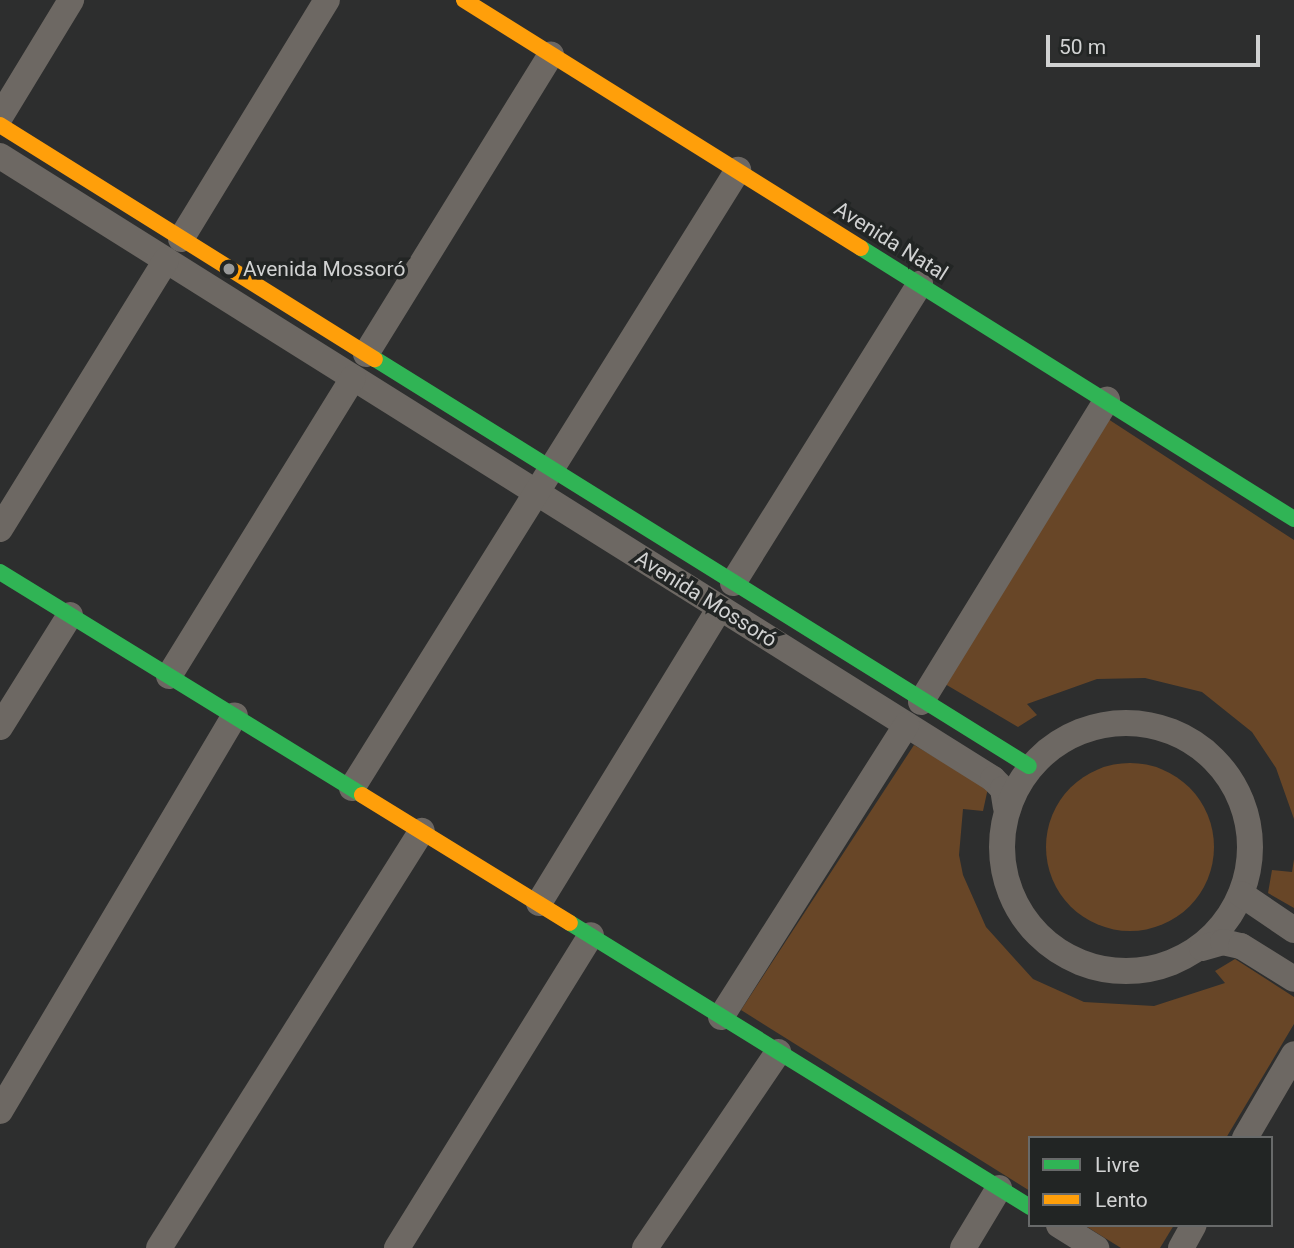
<!DOCTYPE html>
<meta charset="utf-8">
<style>
body{margin:0}
#map{position:relative;width:1294px;height:1248px;overflow:hidden;background:#2d2e2e;font-family:Roboto,sans-serif}
div>[style]{position:absolute}
[style*='--x']{left:calc(var(--x)*1px);top:calc(var(--y)*1px);width:calc(var(--w)*1px);rotate:calc(var(--a)*1deg)}
.green>*{inset:0;background:#684627}
.round{border-radius:50%}
.street>*{height:26px;margin:-13px;padding:0 13px;transform-origin:13px;border-radius:13px;background:#6d6863}
.street>.ring{margin:-13px;padding:0;box-sizing:content-box;background:none;border:26px solid #6d6863;border-radius:50%}
.fast>*{height:16px;margin:-8px;padding:0 8px;transform-origin:8px;border-radius:8px;background:#30b455}
.slow>*{height:16px;margin:-8px;padding:0 8px;transform-origin:8px;border-radius:8px;background:#ff9f0a}
.dots>*{width:19px;height:19px;translate:-50% -50%;box-sizing:border-box;border:4px solid #222524;border-radius:50%}
span{translate:-50% -50%;white-space:nowrap;text-align:center;line-height:1.15;-webkit-text-stroke:7px #222524;paint-order:stroke}
.street-label{font-size:21px;color:#d1d2d2}
.poi-label{font-size:21px;color:#d1d2d2}
.left{translate:0 -50%;text-align:left}
.legend{position:absolute;left:1028px;top:1136px;width:245px;height:91px;box-sizing:border-box;background:#222524;border:2px solid #686a6a;margin:0;padding:9px 12px;list-style:none;font-size:21px;color:#d1d2d2}
.legend li{display:flex;align-items:center;gap:14px;height:35px}
.legend b{width:35px;border:2px solid #686a6a}
.scale{position:absolute;left:1046px;top:35px;width:214px;height:32px;box-sizing:border-box;border:4px solid #d1d2d2;border-top:0;padding-left:9px;font-size:21px;line-height:24px;white-space:nowrap;color:#d1d2d2;-webkit-text-stroke:5px #222524;paint-order:stroke}
</style>
<div id="map">
<div class="green">
<div style="clip-path:polygon(1108px 419px,1294px 540px,1294px 819px,1276px 768px,1252px 732px,1202px 692px,1145px 678px,1097px 679px,1027px 704px,1037px 715px,1018px 727px,945px 684px)"></div>
<div style="clip-path:polygon(914px 745px,988px 788px,983px 811px,963px 809px,959px 855px,963px 875px,986px 927px,1033px 979px,1084px 1002px,1154px 1006px,1225px 983px,1215px 971px,1235px 959px,1294px 997px,1294px 1024px,1226px 1138px,1030px 1138px,1030px 1191px,741px 1010px)"></div>
<div class="round" style="left:1046px;top:763px;width:168px;height:168px"></div>
<div style="clip-path:polygon(1294px 859px,1294px 908px,1268px 893px,1272px 870px,1292px 872px)"></div>
<div style="clip-path:polygon(1084px 1225px,1174px 1225px,1160px 1248px,1121px 1248px)"></div>
</div>
<div class="street">
<div style="--x:0;--y:117;--w:137;--a:-58.7"></div>
<div style="--x:0;--y:156;--w:1172;--a:32.1"></div>
<div style="--x:993;--y:779;--w:14;--a:45"></div>
<div style="--x:1003;--y:789;--w:18;--a:81"></div>
<div style="--x:181;--y:239;--w:280;--a:-58.6"></div>
<div style="--x:366;--y:354;--w:352;--a:-58.3"></div>
<div style="--x:0;--y:529;--w:316;--a:-58.3"></div>
<div style="--x:733;--y:583;--w:353;--a:-58"></div>
<div style="--x:169;--y:676;--w:350;--a:-58.3"></div>
<div style="--x:921;--y:702;--w:355;--a:-58.4"></div>
<div class="ring" style="left:1002px;top:723px;width:222px;height:222px"></div>
<div style="--x:0;--y:727;--w:132;--a:-58"></div>
<div style="--x:352;--y:788;--w:729;--a:-58.01"></div>
<div style="--x:1241;--y:894;--w:64;--a:34.2"></div>
<div style="--x:539;--y:903;--w:346;--a:-58.5"></div>
<div style="--x:1202;--y:948;--w:22;--a:-16"></div>
<div style="--x:1223;--y:942;--w:18;--a:13"></div>
<div style="--x:1241;--y:946;--w:62;--a:31.9"></div>
<div style="--x:721;--y:1017;--w:346;--a:-57.6"></div>
<div style="--x:0;--y:1111;--w:460;--a:-59.3"></div>
<div style="--x:1245;--y:1138;--w:97;--a:-59.7"></div>
<div style="--x:1059;--y:1225;--w:44;--a:31.9"></div>
<div style="--x:159;--y:1248;--w:493;--a:-57.8"></div>
<div style="--x:397;--y:1248;--w:368;--a:-58.2"></div>
<div style="--x:645;--y:1248;--w:237;--a:-55.8"></div>
<div style="--x:963;--y:1248;--w:70;--a:-59"></div>
<div style="--x:1181;--y:1248;--w:26;--a:-61"></div>
</div>
<div class="fast">
<div style="--x:861;--y:248;--w:511;--a:32.04"></div>
<div style="--x:375;--y:359;--w:770;--a:31.9"></div>
<div style="--x:0;--y:572;--w:425;--a:31.6"></div>
<div style="--x:570;--y:923;--w:541;--a:31.69"></div>
</div>
<div class="slow">
<div style="--x:464;--y:0;--w:468;--a:32"></div>
<div style="--x:0;--y:125;--w:442;--a:32"></div>
<div style="--x:362;--y:795;--w:244;--a:31.6"></div>
</div>
<div class="dots">
<div style="left:229px;top:269px;background:#989999"></div>
</div>
<div class="street-label">
<span style="left:891px;top:241px;rotate:32deg">Avenida Natal</span>
<span style="left:706px;top:599px;rotate:32deg">Avenida Mossoró</span>
</div>
<div class="poi-label">
<span class="left" style="left:243px;top:269px">Avenida Mossoró</span>
</div>
<ul class="legend">
<li><b style="height:9px;background:#30b455"></b>Livre</li>
<li><b style="height:9px;background:#ff9f0a"></b>Lento</li>
</ul>
<div class="scale">50 m</div>
</div>
